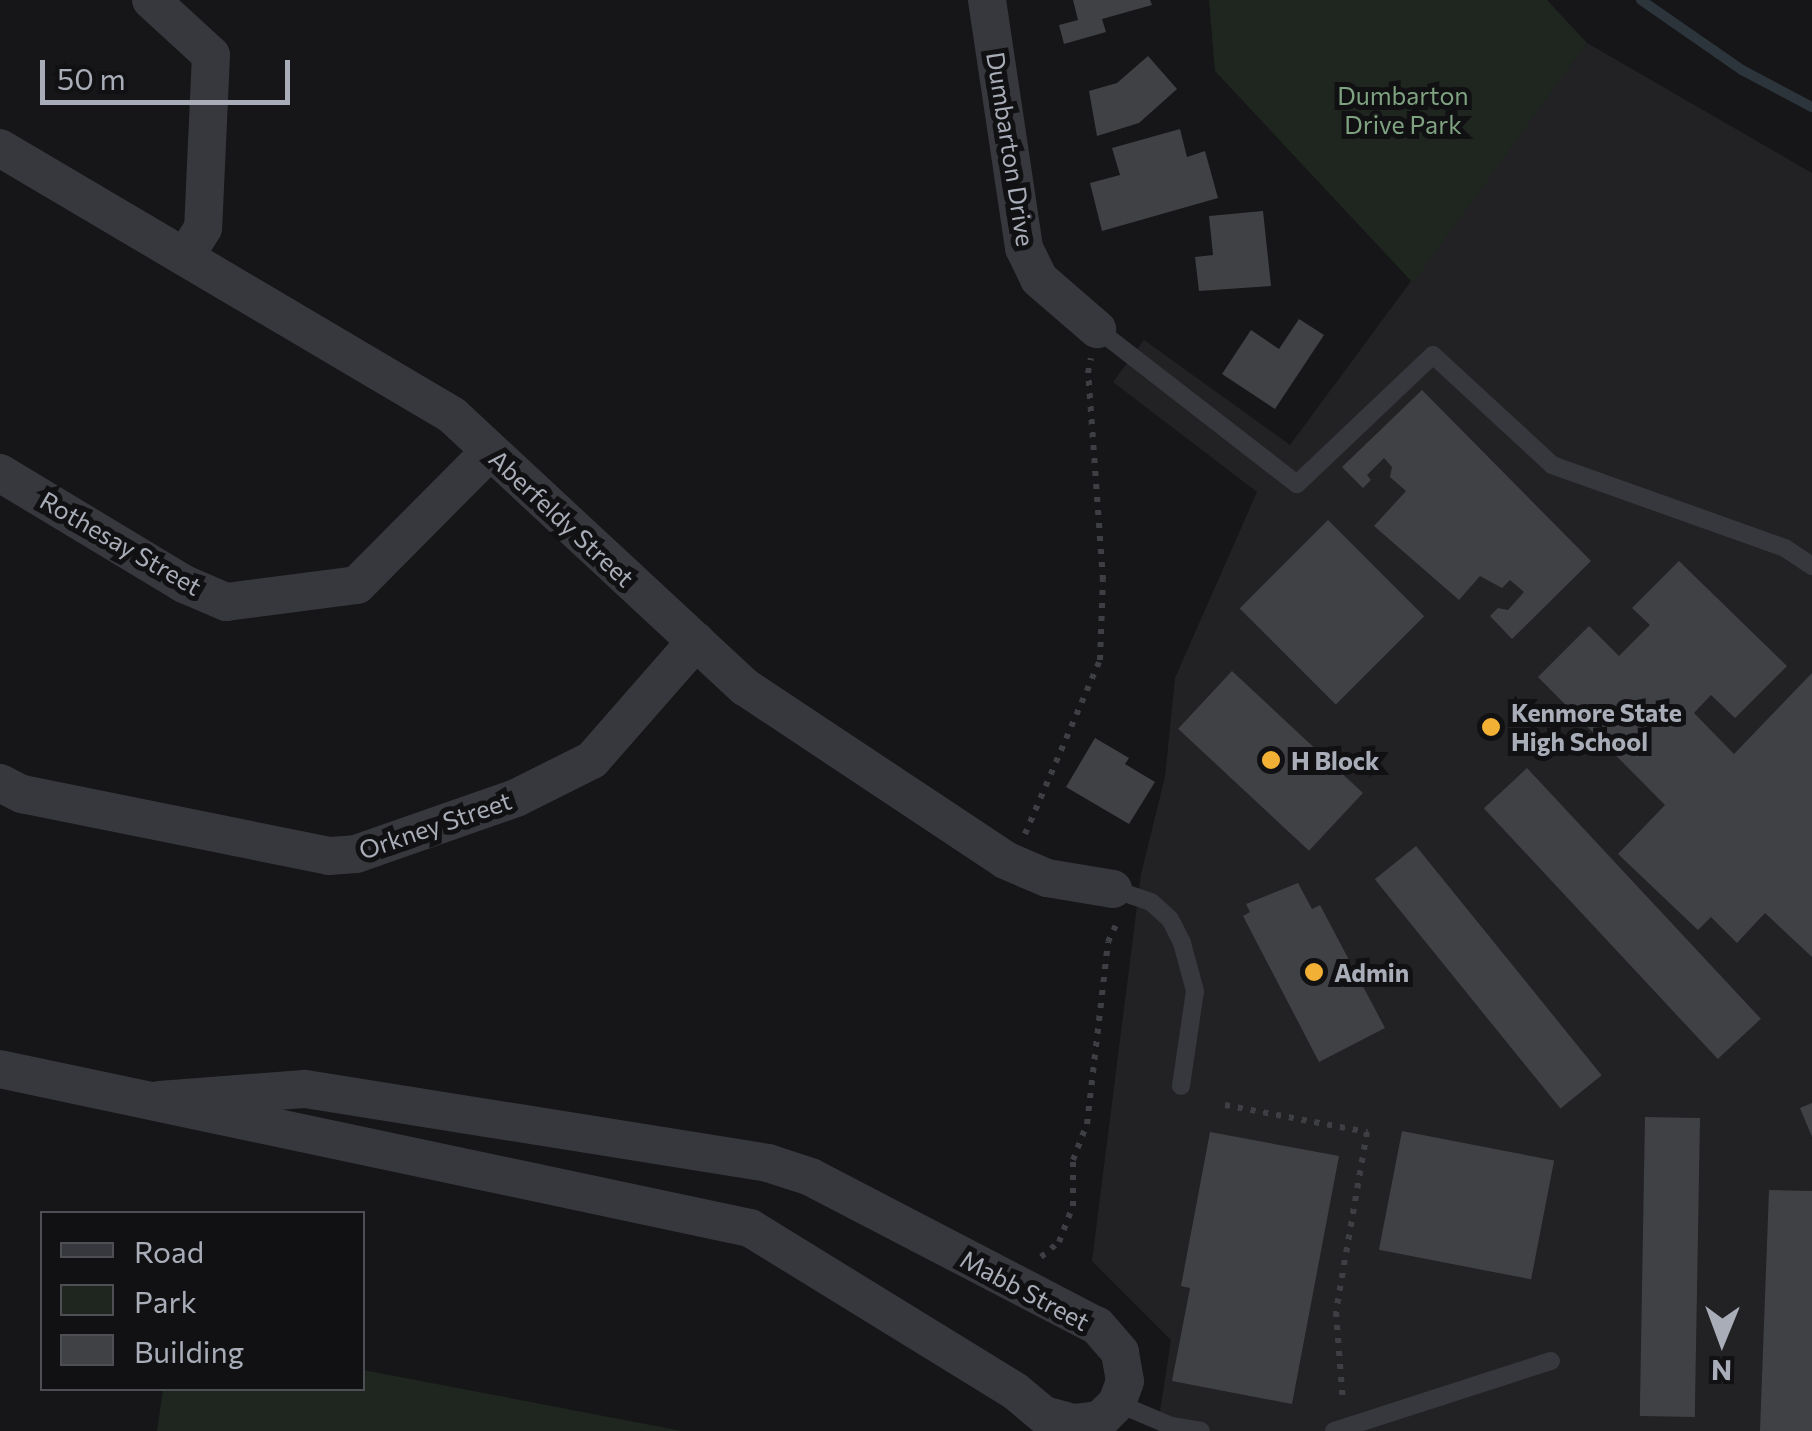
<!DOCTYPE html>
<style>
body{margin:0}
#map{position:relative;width:1812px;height:1431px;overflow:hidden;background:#161618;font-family:Commissioner,sans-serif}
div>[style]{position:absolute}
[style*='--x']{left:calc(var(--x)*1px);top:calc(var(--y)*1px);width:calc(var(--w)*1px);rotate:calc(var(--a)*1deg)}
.built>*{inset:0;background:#222225}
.green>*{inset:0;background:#1e261f}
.stream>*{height:10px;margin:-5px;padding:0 5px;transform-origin:5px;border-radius:5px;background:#2c353c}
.building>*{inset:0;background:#404145;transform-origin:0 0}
.path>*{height:6px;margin-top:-3px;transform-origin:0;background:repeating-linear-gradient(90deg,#3d3f44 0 5px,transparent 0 13px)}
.lane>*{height:18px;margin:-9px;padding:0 9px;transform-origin:9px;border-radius:9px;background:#37383d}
.street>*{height:38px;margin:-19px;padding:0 19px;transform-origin:19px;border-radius:19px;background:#37383d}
.dots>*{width:28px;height:28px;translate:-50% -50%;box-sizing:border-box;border:5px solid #111113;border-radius:50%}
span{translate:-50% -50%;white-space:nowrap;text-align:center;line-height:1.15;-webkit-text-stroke:10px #111113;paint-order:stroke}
.park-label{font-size:25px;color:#7fa381}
.street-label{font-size:25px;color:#a8adb8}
.poi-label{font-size:25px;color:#a8adb8;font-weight:700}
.left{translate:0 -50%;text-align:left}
.legend{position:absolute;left:40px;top:1211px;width:325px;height:180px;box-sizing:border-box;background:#111113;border:2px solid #4d4f55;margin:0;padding:12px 18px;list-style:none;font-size:30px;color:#a8adb8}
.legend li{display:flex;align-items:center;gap:20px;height:50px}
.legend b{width:50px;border:2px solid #4d4f55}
.north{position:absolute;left:1672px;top:1291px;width:100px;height:100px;-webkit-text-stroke:8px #111113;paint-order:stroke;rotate:181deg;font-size:28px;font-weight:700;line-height:40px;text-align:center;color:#a8adb8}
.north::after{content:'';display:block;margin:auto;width:35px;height:45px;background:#a8adb8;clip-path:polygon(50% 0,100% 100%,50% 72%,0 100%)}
.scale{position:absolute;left:40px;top:60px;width:250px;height:45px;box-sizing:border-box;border:5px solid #a8adb8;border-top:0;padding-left:12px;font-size:30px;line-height:35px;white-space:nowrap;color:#a8adb8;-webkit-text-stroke:8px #111113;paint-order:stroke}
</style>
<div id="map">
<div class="built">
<div style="clip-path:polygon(1587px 43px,1812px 173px,1812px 1431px,1157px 1431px,1171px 1340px,1092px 1261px,1141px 874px,1165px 777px,1175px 678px,1257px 492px,1113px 382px,1144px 340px,1290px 445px)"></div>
</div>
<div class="green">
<div style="clip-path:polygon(1209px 0,1547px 0,1587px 43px,1413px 283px,1215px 71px)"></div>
<div style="clip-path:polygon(363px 1370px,682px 1431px,157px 1431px,163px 1389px,362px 1388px)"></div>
</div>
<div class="stream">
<div style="--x:1641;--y:0;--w:123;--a:34.7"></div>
<div style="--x:1742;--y:70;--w:79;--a:27.9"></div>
</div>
<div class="building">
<div style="clip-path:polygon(1073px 0,1150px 0,1152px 5px,1102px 19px,1106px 32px,1064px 44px,1059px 25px,1078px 20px)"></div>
<div style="clip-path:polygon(1148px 56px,1177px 89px,1139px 123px,1097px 136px,1089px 91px,1117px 83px)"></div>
<div style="clip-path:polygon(1180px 129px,1187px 157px,1205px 151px,1218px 198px,1102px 231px,1090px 183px,1120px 175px,1112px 148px)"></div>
<div style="clip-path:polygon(1263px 211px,1271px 286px,1199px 291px,1195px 257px,1213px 255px,1209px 216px)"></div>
<div style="clip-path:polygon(1299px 319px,1324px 335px,1275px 409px,1222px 374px,1251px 330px,1279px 349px)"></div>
<div style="clip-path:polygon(1422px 390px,1591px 561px,1512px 639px,1490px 616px,1498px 608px,1508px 610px,1524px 592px,1510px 580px,1502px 588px,1480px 576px,1459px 600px,1374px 526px,1406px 491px,1390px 477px,1392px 467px,1384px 458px,1367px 475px,1371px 480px,1363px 488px,1342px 467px)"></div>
<div style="left:1328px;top:520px;width:136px;height:125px;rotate:45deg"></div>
<div style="clip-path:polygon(1679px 561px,1787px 666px,1735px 718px,1711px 695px,1694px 713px,1734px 754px,1812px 673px,1812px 957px,1765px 913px,1737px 943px,1711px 917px,1698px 930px,1618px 854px,1665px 805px,1538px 677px,1589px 626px,1619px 656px,1650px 625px,1632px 608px)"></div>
<div style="left:1232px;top:671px;width:179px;height:79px;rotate:43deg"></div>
<div style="clip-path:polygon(1095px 738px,1129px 758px,1125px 764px,1155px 782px,1129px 824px,1066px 787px)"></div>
<div style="left:1527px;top:768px;width:343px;height:59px;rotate:47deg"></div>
<div style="left:1416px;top:846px;width:295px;height:53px;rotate:51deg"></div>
<div style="clip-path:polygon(1298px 883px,1312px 909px,1320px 905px,1385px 1028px,1319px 1062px,1243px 916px,1250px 912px,1246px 904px)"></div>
<div style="clip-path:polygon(1812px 1103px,1812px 1137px,1800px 1108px)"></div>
<div style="left:1645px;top:1117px;width:55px;height:299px;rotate:1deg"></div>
<div style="left:1402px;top:1131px;width:155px;height:121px;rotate:11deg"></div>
<div style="clip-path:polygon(1210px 1132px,1339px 1156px,1292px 1404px,1172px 1381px,1190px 1288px,1181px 1286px)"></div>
<div style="clip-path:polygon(1769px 1190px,1812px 1191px,1812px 1431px,1760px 1431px)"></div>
</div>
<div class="path">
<div style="--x:1025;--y:834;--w:189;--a:-66.7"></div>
<div style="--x:1100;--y:660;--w:80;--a:-87.9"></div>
<div style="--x:1103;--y:580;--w:208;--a:-94.1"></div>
<div style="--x:1088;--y:373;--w:15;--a:-79"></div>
<div style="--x:1225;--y:1105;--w:145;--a:10.8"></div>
<div style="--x:1367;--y:1132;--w:183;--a:99.8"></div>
<div style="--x:1336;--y:1312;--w:91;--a:85.6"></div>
<div style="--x:1041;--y:1257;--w:23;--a:-40"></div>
<div style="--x:1059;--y:1242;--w:39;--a:-69"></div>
<div style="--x:1073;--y:1206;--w:46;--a:-90"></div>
<div style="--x:1073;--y:1160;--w:39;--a:-69"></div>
<div style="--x:1087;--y:1124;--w:183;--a:-83.4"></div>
<div style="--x:1108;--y:942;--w:21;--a:-65"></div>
</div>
<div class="lane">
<div style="--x:1097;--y:329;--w:253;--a:37.8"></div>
<div style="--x:1297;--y:484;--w:187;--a:-43.5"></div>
<div style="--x:1433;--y:355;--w:162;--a:42.7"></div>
<div style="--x:1552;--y:465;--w:247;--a:19.6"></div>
<div style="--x:1785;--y:548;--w:32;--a:34"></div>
<div style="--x:1113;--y:889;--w:40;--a:18.9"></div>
<div style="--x:1151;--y:902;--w:25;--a:42"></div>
<div style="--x:1170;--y:919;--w:27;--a:63"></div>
<div style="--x:1182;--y:943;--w:50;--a:74.8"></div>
<div style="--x:1195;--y:991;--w:96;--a:98.4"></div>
<div style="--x:1117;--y:1403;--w:59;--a:23.1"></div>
<div style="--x:1171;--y:1426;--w:30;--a:9"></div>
<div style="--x:1334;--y:1431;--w:228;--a:-17.9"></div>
</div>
<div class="street">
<div style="--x:151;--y:0;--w:81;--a:42.5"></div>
<div style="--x:211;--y:55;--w:173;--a:92.6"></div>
<div style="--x:203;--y:228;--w:32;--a:122"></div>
<div style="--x:987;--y:0;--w:251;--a:81.5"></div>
<div style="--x:1024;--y:248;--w:34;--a:64"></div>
<div style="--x:1039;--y:279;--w:77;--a:40.8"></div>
<div style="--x:0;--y:148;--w:525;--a:30.57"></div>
<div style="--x:452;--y:415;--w:400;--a:42.9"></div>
<div style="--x:745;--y:687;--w:312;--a:33.6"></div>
<div style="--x:1005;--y:860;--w:46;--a:23.2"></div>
<div style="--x:1047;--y:878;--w:67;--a:9.5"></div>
<div style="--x:0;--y:473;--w:215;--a:31.1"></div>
<div style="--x:184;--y:584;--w:46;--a:23.2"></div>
<div style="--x:226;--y:602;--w:132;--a:-7.4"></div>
<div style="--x:357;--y:585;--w:187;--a:-45.2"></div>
<div style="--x:0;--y:783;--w:25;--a:27"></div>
<div style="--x:22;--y:794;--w:313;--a:11.4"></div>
<div style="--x:329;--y:856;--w:27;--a:-4"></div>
<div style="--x:356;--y:854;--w:170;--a:-19.3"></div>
<div style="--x:516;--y:798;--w:85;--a:-26.6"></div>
<div style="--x:592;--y:760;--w:158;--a:-48.8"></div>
<div style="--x:0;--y:1069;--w:767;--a:11.97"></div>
<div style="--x:750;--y:1228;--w:311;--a:31.6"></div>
<div style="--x:1015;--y:1391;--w:38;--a:40"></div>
<div style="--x:1044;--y:1415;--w:31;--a:15"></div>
<div style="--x:1074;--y:1423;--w:26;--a:-7"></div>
<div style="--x:1100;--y:1420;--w:24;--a:-45"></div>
<div style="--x:1117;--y:1403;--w:23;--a:-70"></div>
<div style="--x:1125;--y:1381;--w:29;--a:-100"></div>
<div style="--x:1120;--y:1352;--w:35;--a:-131"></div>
<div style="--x:1097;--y:1326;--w:322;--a:-152.5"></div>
<div style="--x:811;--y:1177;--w:45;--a:-162"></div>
<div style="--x:768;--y:1163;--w:470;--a:-170.9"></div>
<div style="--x:304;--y:1089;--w:145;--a:175.7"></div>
</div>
<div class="dots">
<div style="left:1491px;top:727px;background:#f2b134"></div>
<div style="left:1271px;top:760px;background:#f2b134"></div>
<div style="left:1314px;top:972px;background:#f2b134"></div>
</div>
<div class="park-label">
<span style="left:1403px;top:110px">Dumbarton<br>Drive Park</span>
</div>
<div class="street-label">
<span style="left:1011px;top:149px;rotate:81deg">Dumbarton Drive</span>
<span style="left:562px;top:518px;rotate:43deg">Aberfeldy Street</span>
<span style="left:121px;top:543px;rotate:30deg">Rothesay Street</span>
<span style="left:435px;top:825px;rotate:-19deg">Orkney Street</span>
<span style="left:1025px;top:1290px;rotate:28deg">Mabb Street</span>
</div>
<div class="poi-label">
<span class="left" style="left:1511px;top:727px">Kenmore State<br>High School</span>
<span class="left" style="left:1291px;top:760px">H Block</span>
<span class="left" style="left:1334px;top:972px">Admin</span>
</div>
<ul class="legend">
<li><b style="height:12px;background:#37383d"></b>Road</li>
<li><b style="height:28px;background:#1e261f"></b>Park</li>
<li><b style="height:28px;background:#404145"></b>Building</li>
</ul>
<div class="north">N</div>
<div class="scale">50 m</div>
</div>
